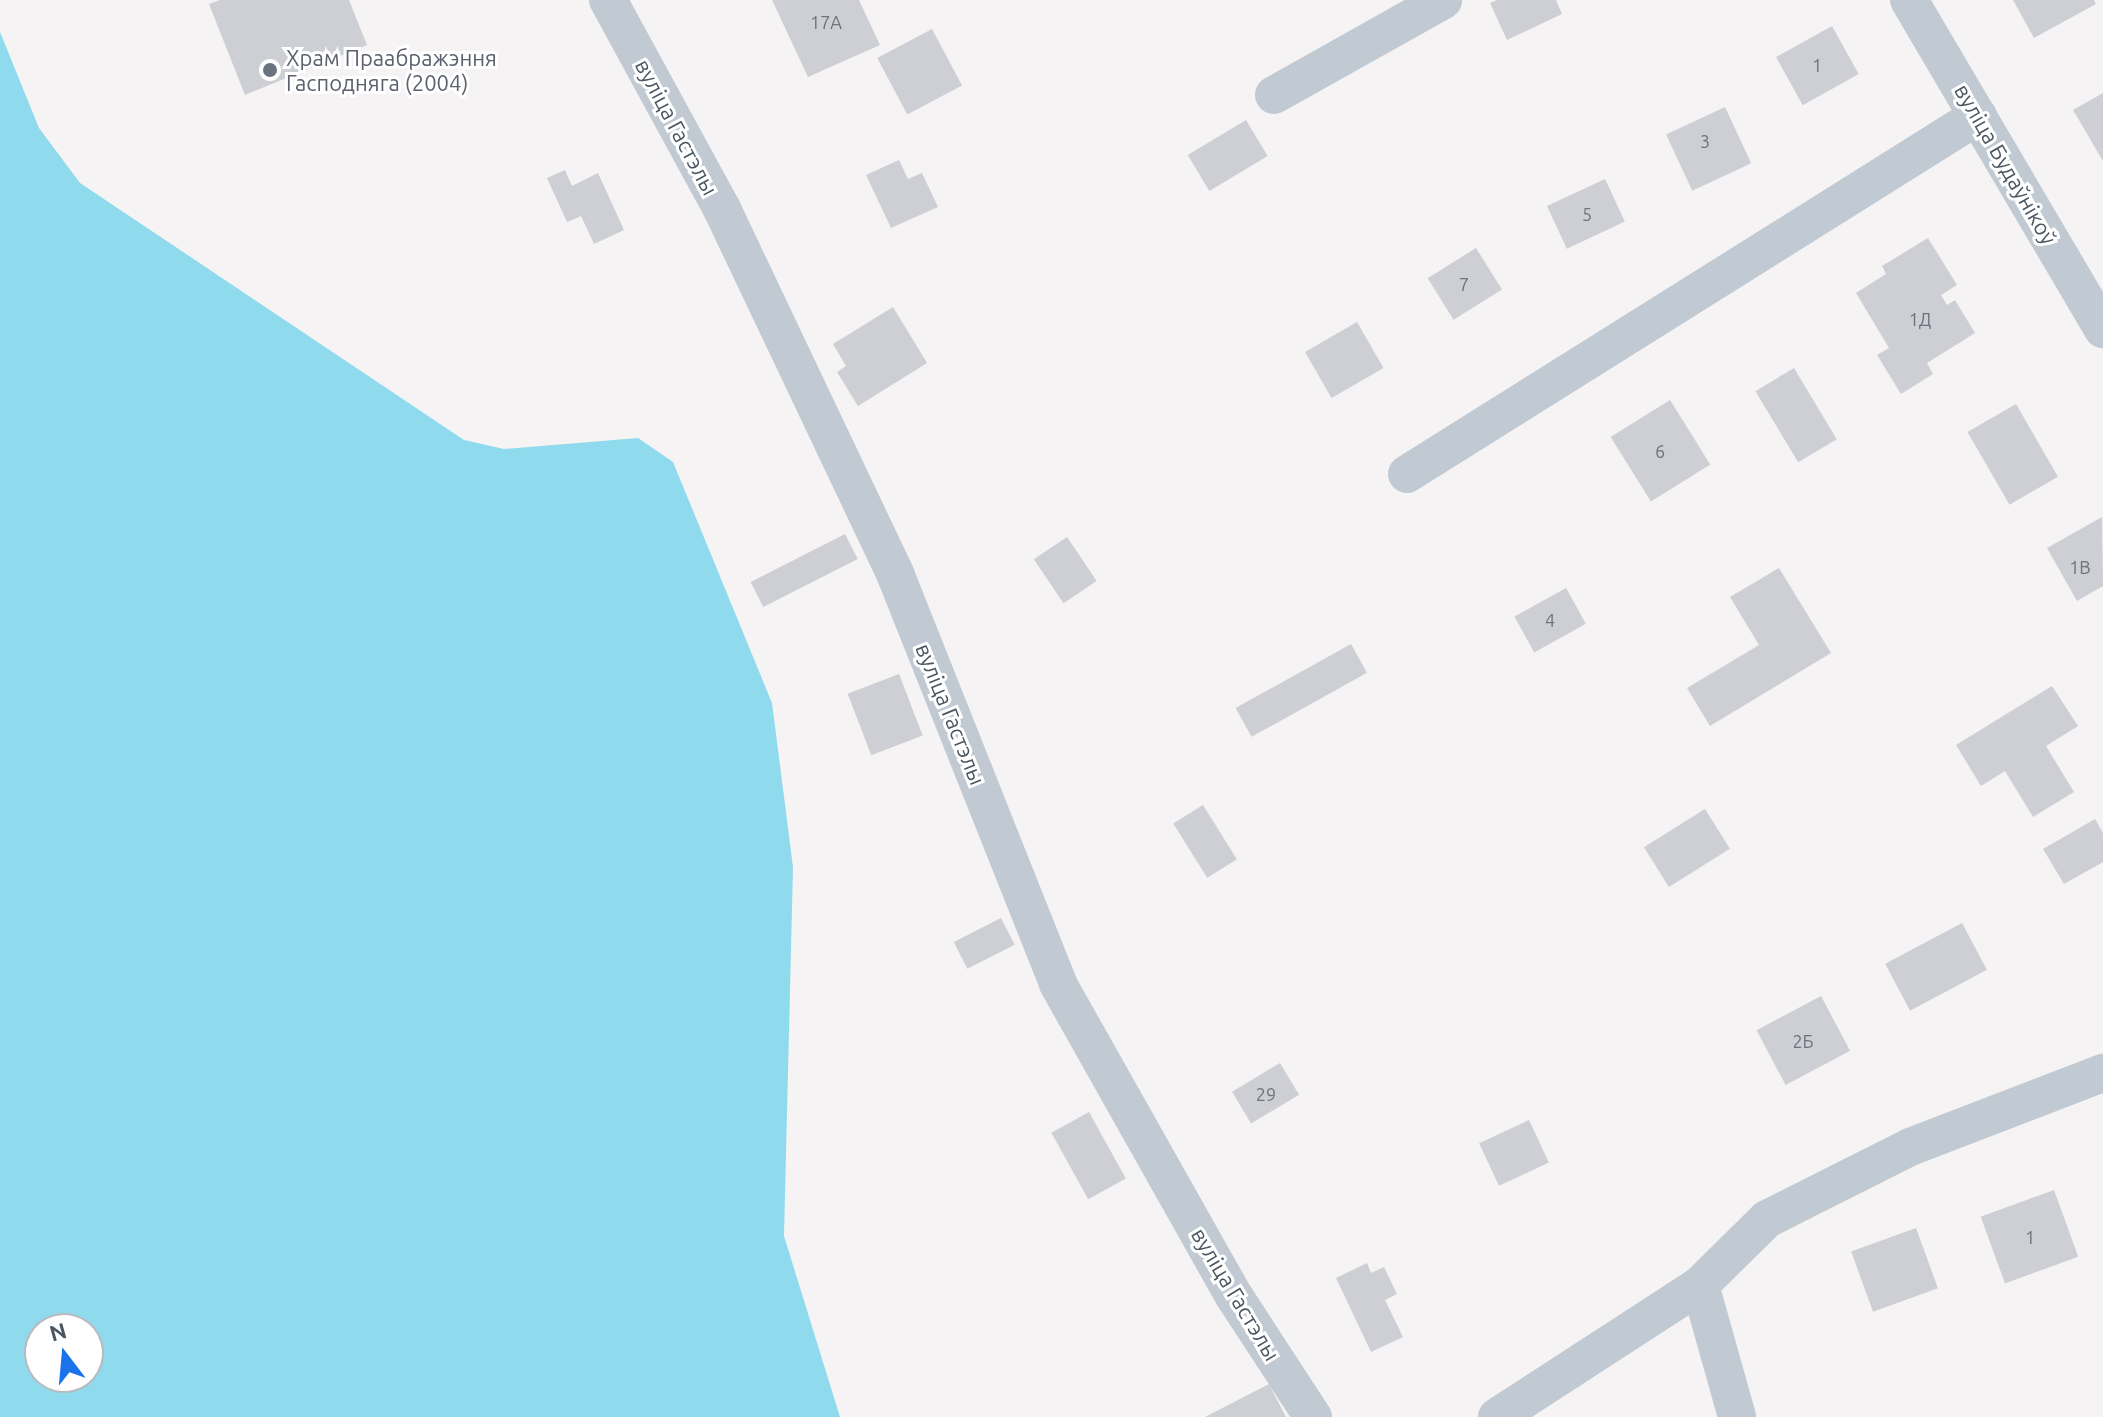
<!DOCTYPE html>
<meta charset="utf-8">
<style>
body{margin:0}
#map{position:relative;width:2103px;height:1417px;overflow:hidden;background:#f5f3f3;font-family:Ubuntu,sans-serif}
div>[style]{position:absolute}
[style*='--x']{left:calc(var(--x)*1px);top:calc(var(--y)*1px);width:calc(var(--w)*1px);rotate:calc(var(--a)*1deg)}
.water>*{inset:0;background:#90daee}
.building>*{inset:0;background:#cdcfd5;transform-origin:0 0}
.minor>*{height:38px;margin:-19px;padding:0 19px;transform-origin:19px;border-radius:19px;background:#c1cad2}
.dots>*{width:22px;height:22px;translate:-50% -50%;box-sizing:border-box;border:4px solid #fff;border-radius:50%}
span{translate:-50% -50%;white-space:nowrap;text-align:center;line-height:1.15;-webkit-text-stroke:6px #fff;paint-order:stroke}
.number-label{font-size:18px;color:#6b747e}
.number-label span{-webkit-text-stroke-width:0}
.worship-label{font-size:22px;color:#5b616d}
.left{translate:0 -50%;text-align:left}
.street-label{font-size:22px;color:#4a5661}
.north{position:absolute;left:24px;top:1313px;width:80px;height:80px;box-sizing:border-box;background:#fff;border:2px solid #b7bbc0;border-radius:50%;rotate:344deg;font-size:22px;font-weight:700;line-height:32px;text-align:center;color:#4a5661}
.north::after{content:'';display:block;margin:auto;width:28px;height:36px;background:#1a73e8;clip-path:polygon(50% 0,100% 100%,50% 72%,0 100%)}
</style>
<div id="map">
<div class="water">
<div style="clip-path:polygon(evenodd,0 32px,39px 128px,80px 183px,464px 440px,504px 449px,638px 438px,673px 462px,772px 703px,793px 867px,784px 1236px,840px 1417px,0 1417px,0 32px,40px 1329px,88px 1329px,88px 1377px,40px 1377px,40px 1329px)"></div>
</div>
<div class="building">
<div style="clip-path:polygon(220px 0,349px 0,367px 45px,245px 95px,209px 4px)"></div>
<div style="clip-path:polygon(772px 0,859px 0,880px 45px,808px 77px)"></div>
<div style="clip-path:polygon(1497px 0,1556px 0,1562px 14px,1507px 40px,1490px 3px)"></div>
<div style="clip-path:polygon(2013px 0,2094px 0,2096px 4px,2034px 38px)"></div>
<div style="left:1832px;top:26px;width:55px;height:64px;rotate:61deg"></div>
<div style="left:932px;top:29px;width:64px;height:62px;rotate:62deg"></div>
<div style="clip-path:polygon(2103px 93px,2103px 161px,2073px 110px)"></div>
<div style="left:1725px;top:107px;width:62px;height:65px;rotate:65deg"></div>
<div style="left:1246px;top:120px;width:42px;height:68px;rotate:59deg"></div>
<div style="clip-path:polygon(899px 160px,908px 179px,922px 173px,938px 207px,891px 228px,866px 175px)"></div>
<div style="clip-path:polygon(565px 170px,572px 186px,598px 173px,624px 230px,594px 244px,581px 216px,567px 222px,547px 178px)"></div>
<div style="left:1605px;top:179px;width:47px;height:64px;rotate:65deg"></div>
<div style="clip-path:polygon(1928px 238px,1957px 285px,1941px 295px,1947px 305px,1955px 300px,1975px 333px,1927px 363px,1933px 374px,1901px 394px,1877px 355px,1889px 348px,1856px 293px,1886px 274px,1882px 266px)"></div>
<div style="left:1476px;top:248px;width:49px;height:57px;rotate:58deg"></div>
<div style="clip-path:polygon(893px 307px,927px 363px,858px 406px,837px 372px,846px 366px,833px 344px)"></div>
<div style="left:1357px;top:322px;width:53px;height:60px;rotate:60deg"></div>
<div style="left:1794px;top:368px;width:83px;height:45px;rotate:59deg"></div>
<div style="left:1670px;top:400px;width:76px;height:70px;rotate:58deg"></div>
<div style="left:2016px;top:404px;width:84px;height:56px;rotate:60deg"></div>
<div style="clip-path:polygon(2102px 517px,2103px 586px,2077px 601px,2047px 548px)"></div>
<div style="left:845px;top:534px;width:28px;height:106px;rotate:63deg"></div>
<div style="left:1067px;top:537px;width:53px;height:40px;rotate:56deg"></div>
<div style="clip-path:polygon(1779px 568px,1831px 653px,1710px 726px,1687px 688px,1759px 645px,1730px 597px)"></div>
<div style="left:1566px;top:588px;width:41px;height:59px;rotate:61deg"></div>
<div style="left:1351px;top:644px;width:33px;height:132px;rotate:61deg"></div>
<div style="left:899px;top:674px;width:66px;height:55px;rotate:69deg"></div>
<div style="clip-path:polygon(2052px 686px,2078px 726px,2046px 746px,2074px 792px,2033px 817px,2005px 771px,1981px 786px,1956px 745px)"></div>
<div style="left:1203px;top:805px;width:64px;height:35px;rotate:58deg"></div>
<div style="left:1705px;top:809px;width:47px;height:72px;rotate:58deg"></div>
<div style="clip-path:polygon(2095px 819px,2103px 833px,2103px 862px,2064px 884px,2043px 849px)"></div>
<div style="left:1001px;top:918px;width:30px;height:53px;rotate:63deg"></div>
<div style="left:1962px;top:923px;width:53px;height:87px;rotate:62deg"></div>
<div style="left:1821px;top:996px;width:62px;height:73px;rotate:62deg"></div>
<div style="left:1280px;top:1063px;width:37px;height:56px;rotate:59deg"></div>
<div style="left:1089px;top:1112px;width:76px;height:43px;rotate:61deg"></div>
<div style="left:1529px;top:1120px;width:47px;height:55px;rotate:65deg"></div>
<div style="left:2054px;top:1190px;width:71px;height:78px;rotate:70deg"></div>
<div style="left:1916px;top:1228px;width:64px;height:69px;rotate:70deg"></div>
<div style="clip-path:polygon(1367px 1263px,1371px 1273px,1384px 1267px,1397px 1294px,1385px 1300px,1403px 1337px,1371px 1352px,1336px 1278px)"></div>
<div style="clip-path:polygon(1269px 1384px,1286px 1417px,1205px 1417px)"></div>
</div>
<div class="minor">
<div style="--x:608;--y:0;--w:238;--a:61.4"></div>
<div style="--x:722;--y:209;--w:406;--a:64.6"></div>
<div style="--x:896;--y:576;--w:439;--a:68.3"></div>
<div style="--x:1058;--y:984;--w:358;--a:60.6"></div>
<div style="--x:1234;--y:1296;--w:145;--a:56.9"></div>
<div style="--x:1909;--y:0;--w:382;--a:59.5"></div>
<div style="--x:1274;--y:95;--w:194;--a:-29.3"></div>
<div style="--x:1407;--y:474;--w:674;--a:-32.09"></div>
<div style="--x:1700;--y:1285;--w:137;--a:74.3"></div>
<div style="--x:1497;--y:1417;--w:242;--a:-33"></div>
<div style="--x:1700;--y:1285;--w:94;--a:-44.6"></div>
<div style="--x:1767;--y:1219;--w:160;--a:-26.7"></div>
<div style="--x:1910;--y:1147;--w:207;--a:-21"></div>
</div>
<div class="dots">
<div style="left:270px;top:70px;background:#6b7280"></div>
</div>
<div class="number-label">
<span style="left:826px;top:22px">17А</span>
<span style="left:1817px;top:65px">1</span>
<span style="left:1705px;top:141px">3</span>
<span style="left:1587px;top:214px">5</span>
<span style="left:1464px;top:284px">7</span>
<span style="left:1920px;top:319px">1Д</span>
<span style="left:1660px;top:451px">6</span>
<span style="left:2080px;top:567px">1В</span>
<span style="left:1550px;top:620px">4</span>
<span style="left:1803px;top:1041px">2Б</span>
<span style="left:1266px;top:1094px">29</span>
<span style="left:2030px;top:1237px">1</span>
</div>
<div class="worship-label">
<span class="left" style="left:286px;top:70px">Храм Праабражэння<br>Гасподняга (2004)</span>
</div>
<div class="street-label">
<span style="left:677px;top:127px;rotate:62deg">вуліца Гастэлы</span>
<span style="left:2006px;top:164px;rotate:60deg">вуліца Будаўнікоў</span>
<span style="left:951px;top:714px;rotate:68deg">вуліца Гастэлы</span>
<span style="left:1236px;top:1294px;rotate:59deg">вуліца Гастэлы</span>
</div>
<div class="north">N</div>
</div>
